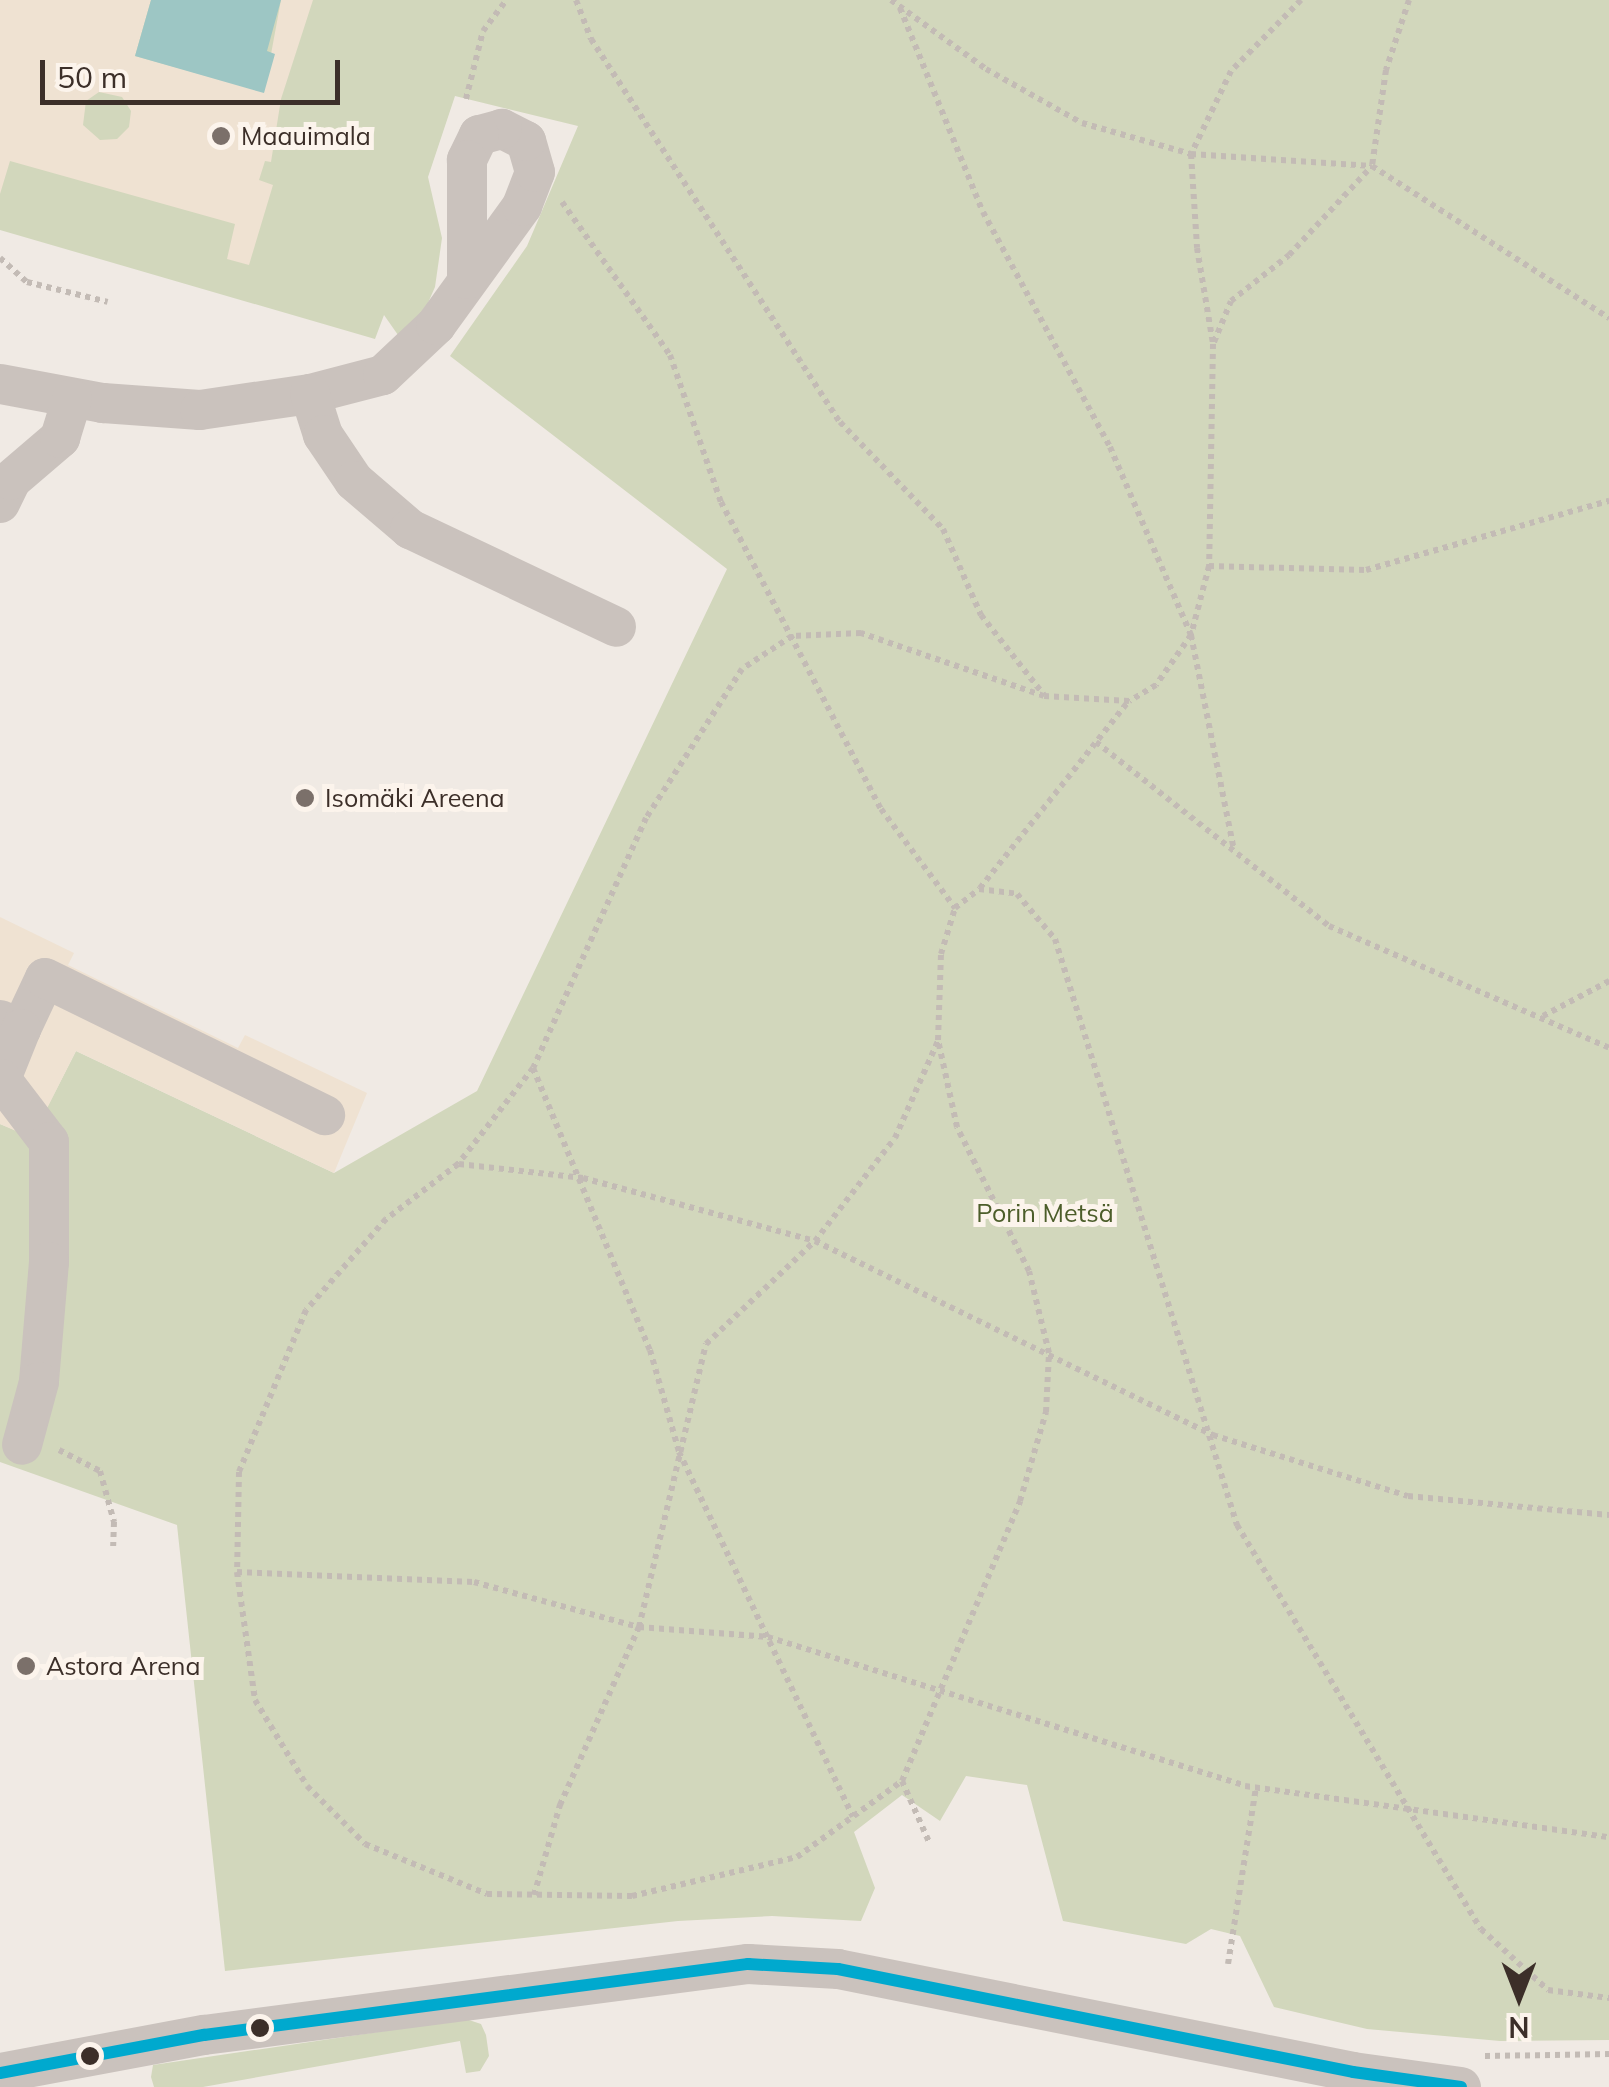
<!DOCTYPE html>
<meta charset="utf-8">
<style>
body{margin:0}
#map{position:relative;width:1609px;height:2087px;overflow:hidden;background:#f0eae4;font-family:Mulish,sans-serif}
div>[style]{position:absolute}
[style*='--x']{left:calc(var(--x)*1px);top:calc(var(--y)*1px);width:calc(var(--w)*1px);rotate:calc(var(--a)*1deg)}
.green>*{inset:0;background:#d2d7bc}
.plaza>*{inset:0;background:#efe2d2}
.water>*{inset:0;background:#9dc6c4}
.path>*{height:6px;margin-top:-3px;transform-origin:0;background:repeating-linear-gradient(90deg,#c3bbb5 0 5px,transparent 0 10px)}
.minor>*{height:40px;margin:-20px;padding:0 20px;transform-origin:20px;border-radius:20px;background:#cac2bd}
.bus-1>*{height:12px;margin:-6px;padding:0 6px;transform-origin:6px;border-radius:6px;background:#00a9ce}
.dots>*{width:28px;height:28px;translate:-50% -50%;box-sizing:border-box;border:5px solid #fcf4ec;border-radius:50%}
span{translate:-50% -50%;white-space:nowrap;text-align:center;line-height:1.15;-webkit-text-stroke:10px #fcf4ec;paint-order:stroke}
.poi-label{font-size:25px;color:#3c2f29}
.left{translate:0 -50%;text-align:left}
.park-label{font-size:25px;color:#4c5d2a}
.north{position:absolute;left:1469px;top:1947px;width:100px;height:100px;-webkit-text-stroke:8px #fcf4ec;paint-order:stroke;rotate:180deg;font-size:28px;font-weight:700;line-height:40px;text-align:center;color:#3c2f29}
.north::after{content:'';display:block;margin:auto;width:35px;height:45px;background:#3c2f29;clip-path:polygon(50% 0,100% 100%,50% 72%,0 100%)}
.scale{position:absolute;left:40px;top:60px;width:300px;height:45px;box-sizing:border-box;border:5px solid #3c2f29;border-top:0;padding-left:12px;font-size:30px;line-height:35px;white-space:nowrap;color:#3c2f29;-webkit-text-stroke:8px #fcf4ec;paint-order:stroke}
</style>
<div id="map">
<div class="green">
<div style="clip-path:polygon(0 0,1609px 0,1609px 2040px,1500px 2041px,1367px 2029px,1274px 2007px,1240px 1936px,1211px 1929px,1186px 1944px,1063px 1921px,1027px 1785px,966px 1776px,940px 1821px,902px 1795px,854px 1832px,875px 1888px,861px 1921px,772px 1916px,678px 1921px,225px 1971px,177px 1525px,0 1462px,0 1124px,32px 1137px,76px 1051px,334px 1173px,477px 1091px,727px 569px,450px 356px,527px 246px,578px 126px,455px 96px,428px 177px,442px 238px,435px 287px,420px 321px,398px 335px,384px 315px,375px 339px,0 230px)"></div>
<div style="clip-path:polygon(466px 2019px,481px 2024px,486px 2035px,489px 2056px,480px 2071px,466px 2073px,460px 2041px,203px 2087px,154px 2087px,151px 2077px,153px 2065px)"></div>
</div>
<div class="plaza">
<div style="clip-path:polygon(evenodd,0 0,151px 0,135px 56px,264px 92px,281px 0,313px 0,281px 99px,271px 162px,265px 161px,259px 180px,273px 185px,249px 265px,227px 259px,235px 224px,10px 161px,0 194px,0 0,99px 92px,122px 97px,131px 111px,129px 127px,117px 139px,100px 140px,83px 125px,86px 101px,99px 92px)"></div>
<div style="clip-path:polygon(0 917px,74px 953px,68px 965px,238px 1048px,245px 1035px,367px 1093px,334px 1173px,76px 1051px,32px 1138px,0 1124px)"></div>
</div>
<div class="water">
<div style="clip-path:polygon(151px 0,281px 0,267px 51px,275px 54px,264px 93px,135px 56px)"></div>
</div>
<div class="path">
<div style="--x:576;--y:0;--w:42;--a:69"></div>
<div style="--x:591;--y:39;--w:457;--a:57"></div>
<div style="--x:840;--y:422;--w:149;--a:46.1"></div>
<div style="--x:943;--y:529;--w:94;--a:66.2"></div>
<div style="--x:981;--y:615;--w:102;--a:51.8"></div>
<div style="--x:891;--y:0;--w:117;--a:36"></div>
<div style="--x:986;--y:69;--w:110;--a:29.4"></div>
<div style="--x:1082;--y:123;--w:113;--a:15.9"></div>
<div style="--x:1191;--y:154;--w:181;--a:3.8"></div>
<div style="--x:1301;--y:0;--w:100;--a:134.6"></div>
<div style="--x:1231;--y:71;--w:92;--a:115.7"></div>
<div style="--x:1191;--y:154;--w:94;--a:86.3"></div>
<div style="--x:1197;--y:248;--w:97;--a:80.5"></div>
<div style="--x:1213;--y:344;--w:222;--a:91"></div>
<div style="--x:1209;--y:566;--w:71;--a:104.6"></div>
<div style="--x:1191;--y:635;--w:61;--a:125"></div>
<div style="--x:1156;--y:685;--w:31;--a:149"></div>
<div style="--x:1129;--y:701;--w:85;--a:-176.6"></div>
<div style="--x:1044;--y:696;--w:194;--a:-161"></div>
<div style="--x:861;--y:633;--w:69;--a:177.5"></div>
<div style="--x:792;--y:636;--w:60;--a:146.6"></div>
<div style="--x:742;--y:669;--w:177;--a:122.8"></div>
<div style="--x:646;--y:818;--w:274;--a:114.3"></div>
<div style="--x:533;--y:1068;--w:122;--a:128"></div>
<div style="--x:458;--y:1164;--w:91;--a:142.6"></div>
<div style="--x:386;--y:1219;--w:121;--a:131.3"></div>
<div style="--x:306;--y:1310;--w:175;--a:112.5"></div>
<div style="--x:239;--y:1472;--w:100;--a:91.1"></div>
<div style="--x:237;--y:1572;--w:129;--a:82"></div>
<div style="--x:255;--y:1700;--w:100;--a:58.8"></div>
<div style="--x:307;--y:1786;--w:82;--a:45"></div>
<div style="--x:365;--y:1844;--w:132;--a:22.3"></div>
<div style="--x:487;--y:1894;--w:145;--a:0.8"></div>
<div style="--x:632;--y:1896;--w:170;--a:-13.3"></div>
<div style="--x:797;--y:1857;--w:130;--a:-35.9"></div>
<div style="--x:902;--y:1781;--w:304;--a:-67.1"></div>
<div style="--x:1020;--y:1501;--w:93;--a:-73.7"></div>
<div style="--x:1046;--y:1412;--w:59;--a:-87.1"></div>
<div style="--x:1049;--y:1353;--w:84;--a:-103.7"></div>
<div style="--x:1029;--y:1271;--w:161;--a:-116.6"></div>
<div style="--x:957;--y:1127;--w:89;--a:-102.3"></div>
<div style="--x:938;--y:1040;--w:86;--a:-88"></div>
<div style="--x:941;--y:954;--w:48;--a:-73.1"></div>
<div style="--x:955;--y:908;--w:31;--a:-38"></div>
<div style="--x:979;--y:889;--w:38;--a:7"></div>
<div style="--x:1017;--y:894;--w:59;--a:49.8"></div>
<div style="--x:1055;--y:939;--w:614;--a:72.75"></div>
<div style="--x:1237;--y:1525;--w:472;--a:58.9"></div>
<div style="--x:1481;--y:1929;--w:91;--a:42.3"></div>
<div style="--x:1548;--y:1990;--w:62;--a:7.5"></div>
<div style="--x:1409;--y:0;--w:74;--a:108.2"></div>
<div style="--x:1386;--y:70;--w:97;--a:98.3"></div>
<div style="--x:1372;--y:166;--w:282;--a:32.7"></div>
<div style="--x:900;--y:8;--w:220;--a:67.9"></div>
<div style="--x:983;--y:212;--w:267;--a:61.6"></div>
<div style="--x:1110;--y:447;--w:205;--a:66.7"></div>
<div style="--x:1191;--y:635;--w:219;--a:78.7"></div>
<div style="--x:466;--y:99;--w:70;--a:-76"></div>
<div style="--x:483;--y:31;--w:39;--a:-53"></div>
<div style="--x:562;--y:202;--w:187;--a:54.8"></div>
<div style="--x:670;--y:355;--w:156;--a:70.9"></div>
<div style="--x:721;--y:502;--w:346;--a:62.5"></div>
<div style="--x:881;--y:809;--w:124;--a:53.2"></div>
<div style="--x:0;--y:258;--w:36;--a:42"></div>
<div style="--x:27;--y:282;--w:83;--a:13.9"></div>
<div style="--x:1214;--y:342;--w:44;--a:-67.5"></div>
<div style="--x:1231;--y:301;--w:74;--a:-38.4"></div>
<div style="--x:1289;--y:255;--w:122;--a:-47"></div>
<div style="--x:1209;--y:566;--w:157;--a:1.5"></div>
<div style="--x:1366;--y:570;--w:253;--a:-15.9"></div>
<div style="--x:1096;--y:742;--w:297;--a:38.3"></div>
<div style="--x:1329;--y:926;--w:305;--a:23.5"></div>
<div style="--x:980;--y:888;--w:239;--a:-51.5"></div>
<div style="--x:1543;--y:1016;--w:75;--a:-27.9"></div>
<div style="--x:533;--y:1068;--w:305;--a:67.5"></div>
<div style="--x:650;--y:1350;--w:106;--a:74.1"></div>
<div style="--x:679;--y:1452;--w:404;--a:64.5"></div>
<div style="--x:459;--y:1164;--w:125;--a:6.4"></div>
<div style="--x:583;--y:1178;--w:240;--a:15.2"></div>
<div style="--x:815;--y:1241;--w:443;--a:26"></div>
<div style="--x:1213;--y:1435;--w:204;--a:17.4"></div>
<div style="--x:1408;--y:1496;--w:202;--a:5.4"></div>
<div style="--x:59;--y:1450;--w:46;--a:27.1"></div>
<div style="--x:100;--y:1471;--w:53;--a:74.6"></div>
<div style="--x:114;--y:1522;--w:24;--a:92"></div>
<div style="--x:237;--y:1572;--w:237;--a:2.4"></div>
<div style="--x:474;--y:1582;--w:171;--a:15.3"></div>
<div style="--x:639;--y:1627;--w:129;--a:4.4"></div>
<div style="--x:768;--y:1637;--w:500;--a:17.3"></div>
<div style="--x:1245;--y:1786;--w:368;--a:8"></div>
<div style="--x:902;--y:1781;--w:67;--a:66.1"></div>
<div style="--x:534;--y:1895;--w:94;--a:-73.9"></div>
<div style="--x:560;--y:1805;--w:195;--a:-66.1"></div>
<div style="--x:639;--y:1627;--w:291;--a:-76.7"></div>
<div style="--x:706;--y:1344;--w:150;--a:-43.4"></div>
<div style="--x:815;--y:1241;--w:130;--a:-52.2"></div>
<div style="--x:895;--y:1138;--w:106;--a:-66.1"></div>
<div style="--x:1228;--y:1964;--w:178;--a:-81"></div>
<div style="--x:1485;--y:2056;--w:124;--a:-0.9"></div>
</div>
<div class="minor">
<div style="--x:0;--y:384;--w:105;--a:10.5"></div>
<div style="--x:103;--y:403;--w:97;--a:4.1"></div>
<div style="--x:200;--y:410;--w:111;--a:-8.3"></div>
<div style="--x:310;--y:394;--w:75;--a:-14.6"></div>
<div style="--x:383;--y:375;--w:73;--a:-43.3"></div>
<div style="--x:436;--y:325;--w:147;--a:-54.1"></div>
<div style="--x:522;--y:206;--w:36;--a:-69"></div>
<div style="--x:535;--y:172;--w:32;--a:-106"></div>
<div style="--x:526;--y:141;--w:27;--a:-153"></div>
<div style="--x:502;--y:129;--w:24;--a:165"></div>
<div style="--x:479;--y:135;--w:28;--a:116"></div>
<div style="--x:467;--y:160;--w:119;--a:90"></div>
<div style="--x:310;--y:394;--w:43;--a:72.4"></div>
<div style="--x:323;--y:435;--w:55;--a:56"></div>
<div style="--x:354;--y:481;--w:74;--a:40.6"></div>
<div style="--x:410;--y:529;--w:228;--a:25.4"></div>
<div style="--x:0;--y:503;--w:25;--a:-64"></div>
<div style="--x:11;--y:480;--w:65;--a:-40.6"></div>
<div style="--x:60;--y:438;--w:41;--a:-72.9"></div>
<div style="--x:0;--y:1020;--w:23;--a:23"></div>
<div style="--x:21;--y:1029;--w:56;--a:-64.8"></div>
<div style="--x:45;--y:978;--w:312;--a:26.1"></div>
<div style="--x:21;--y:1029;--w:54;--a:111.8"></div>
<div style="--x:1;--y:1079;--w:79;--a:52.7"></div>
<div style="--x:49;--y:1142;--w:120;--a:90"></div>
<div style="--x:49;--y:1262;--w:120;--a:94.8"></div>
<div style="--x:39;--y:1382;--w:65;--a:105.1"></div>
<div style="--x:0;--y:2073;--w:208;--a:-10.6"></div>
<div style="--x:204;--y:2035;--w:549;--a:-7.44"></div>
<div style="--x:748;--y:1964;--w:90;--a:3.2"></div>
<div style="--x:838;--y:1969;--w:525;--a:11.31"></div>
<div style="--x:1353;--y:2072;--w:109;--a:7.9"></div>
</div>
<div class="bus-1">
<div style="--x:0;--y:2073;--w:208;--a:-10.6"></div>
<div style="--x:204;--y:2035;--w:549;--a:-7.44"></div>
<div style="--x:748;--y:1964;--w:90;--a:3.2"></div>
<div style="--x:838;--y:1969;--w:525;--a:11.31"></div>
<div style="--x:1353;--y:2072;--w:109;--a:7.9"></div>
</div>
<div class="dots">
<div style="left:221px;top:136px;background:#7b706a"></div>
<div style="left:305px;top:798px;background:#7b706a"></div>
<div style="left:26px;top:1666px;background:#7b706a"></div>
<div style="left:260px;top:2028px;background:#3c2f29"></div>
<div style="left:90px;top:2056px;background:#3c2f29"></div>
</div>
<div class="poi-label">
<span class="left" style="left:241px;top:136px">Maauimala</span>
<span class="left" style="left:325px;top:798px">Isomäki Areena</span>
<span class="left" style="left:46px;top:1666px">Astora Arena</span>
</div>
<div class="park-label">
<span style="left:1045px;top:1213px">Porin Metsä</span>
</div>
<div class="north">N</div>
<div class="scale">50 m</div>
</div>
